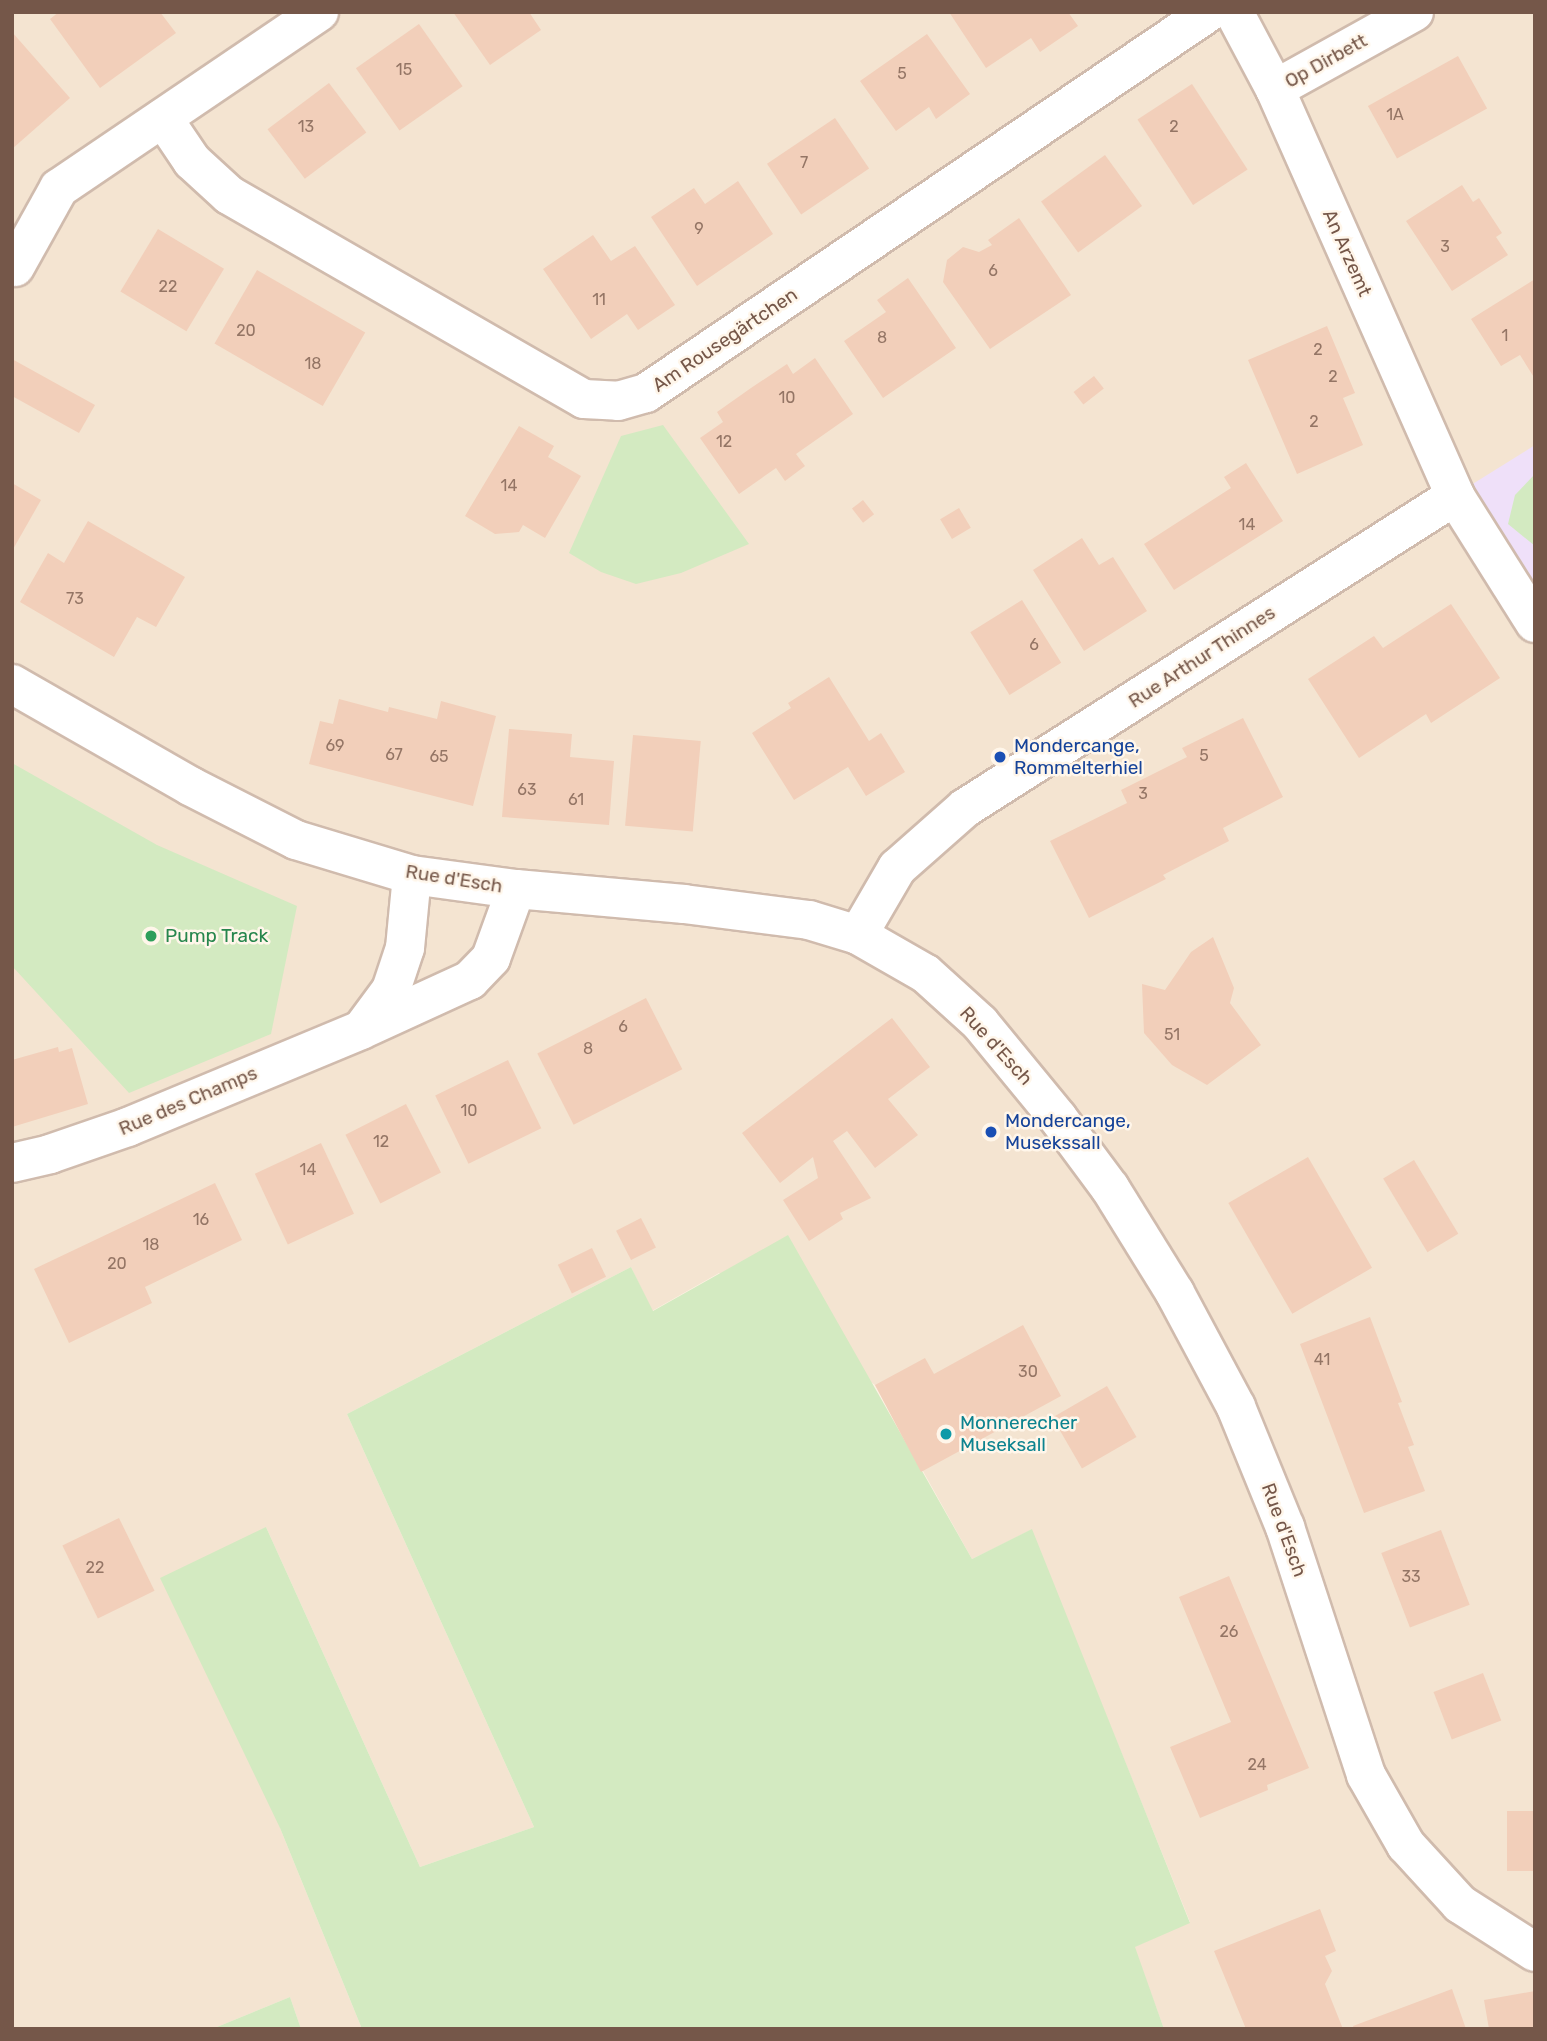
<!DOCTYPE html>
<meta charset="utf-8">
<style>
body{margin:0}
#map{position:relative;width:1547px;height:2041px;overflow:hidden;background:#fdf2e3;font-family:Rubik,sans-serif}
div>[style]{position:absolute}
[style*='--x']{left:calc(var(--x)*1px);top:calc(var(--y)*1px);width:calc(var(--w)*1px);rotate:calc(var(--a)*1deg)}
.residential>*{inset:0;background:#f4e4d1}
.education>*{inset:0;background:#efe0f9}
.green>*{inset:0;background:#d3eac1}
.building>*{inset:0;background:#f2cfba;transform-origin:0 0}
.roads{filter:drop-shadow(2px 0 #d0bbad) drop-shadow(-2px 0 #d0bbad) drop-shadow(0 2px #d0bbad) drop-shadow(0 -2px #d0bbad)}
.street>*{height:38px;margin:-19px;padding:0 19px;transform-origin:19px;border-radius:19px;background:#fff}
.secondary>*{height:38px;margin:-19px;padding:0 19px;transform-origin:19px;border-radius:19px;background:#fff}
.dots>*{width:19px;height:19px;translate:-50% -50%;box-sizing:border-box;border:4px solid #fff6ea;border-radius:50%}
span{translate:-50% -50%;white-space:nowrap;text-align:center;line-height:1.15;-webkit-text-stroke:5px #fff6ea;paint-order:stroke}
.number-label{font-size:16px;color:#947565}
.number-label span{-webkit-text-stroke-width:0}
.street-label{font-size:19px;color:#755749}
.transit-label{font-size:19px;color:#164399}
.left{translate:0 -50%;text-align:left}
.leisure-label{font-size:19px;color:#27864d}
.culture-label{font-size:19px;color:#0d838f}
.frame{position:absolute;inset:0;border:14px solid #755749;pointer-events:none}
</style>
<div id="map">
<div class="residential">
<div style="clip-path:polygon(12px 12px,1535px 12px,1535px 2029px,1164px 2029px,1134px 1947px,1190px 1922px,1031px 1530px,972px 1559px,875px 1385px,719px 1273px,652px 1311px,631px 1267px,347px 1414px,534px 1827px,420px 1867px,266px 1527px,280px 1828px,362px 2029px,301px 2029px,290px 1997px,212px 2029px,12px 2029px)"></div>
</div>
<div class="education">
<div style="clip-path:polygon(1535px 445px,1535px 623px,1471px 485px)"></div>
</div>
<div class="green">
<div style="clip-path:polygon(663px 425px,749px 544px,681px 573px,636px 584px,601px 572px,569px 553px,621px 436px)"></div>
<div style="clip-path:polygon(1535px 474px,1535px 546px,1508px 524px,1515px 495px)"></div>
<div style="clip-path:polygon(12px 763px,157px 845px,297px 906px,271px 1034px,129px 1093px,12px 966px)"></div>
<div style="clip-path:polygon(788px 1235px,972px 1559px,1032px 1529px,1190px 1923px,1135px 1947px,1164px 2029px,362px 2029px,280px 1828px,160px 1578px,266px 1527px,420px 1867px,534px 1827px,347px 1414px,631px 1267px,653px 1311px)"></div>
<div style="clip-path:polygon(290px 1997px,301px 2029px,212px 2029px)"></div>
</div>
<div class="building">
<div style="clip-path:polygon(59px 12px,160px 12px,176px 33px,100px 88px,50px 19px)"></div>
<div style="clip-path:polygon(453px 12px,529px 12px,541px 30px,490px 65px)"></div>
<div style="clip-path:polygon(949px 12px,1068px 12px,1078px 26px,1040px 52px,1031px 38px,986px 68px)"></div>
<div style="left:419px;top:24px;width:76px;height:77px;rotate:55deg"></div>
<div style="clip-path:polygon(12px 32px,70px 98px,12px 149px)"></div>
<div style="clip-path:polygon(927px 34px,970px 94px,936px 119px,929px 107px,896px 131px,860px 81px)"></div>
<div style="left:1458px;top:56px;width:60px;height:103px;rotate:61deg"></div>
<div style="left:329px;top:83px;width:62px;height:77px;rotate:53deg"></div>
<div style="left:1192px;top:84px;width:102px;height:65px;rotate:57deg"></div>
<div style="left:835px;top:118px;width:61px;height:82px;rotate:56deg"></div>
<div style="left:1105px;top:155px;width:63px;height:79px;rotate:54deg"></div>
<div style="clip-path:polygon(738px 181px,773px 234px,697px 286px,651px 217px,694px 188px,705px 204px)"></div>
<div style="clip-path:polygon(1462px 185px,1473px 202px,1479px 198px,1502px 233px,1496px 237px,1508px 255px,1452px 291px,1406px 221px)"></div>
<div style="clip-path:polygon(1019px 218px,1071px 295px,990px 349px,943px 282px,947px 260px,963px 247px,979px 252px,992px 245px,988px 240px)"></div>
<div style="left:158px;top:229px;width:77px;height:73px;rotate:31deg"></div>
<div style="clip-path:polygon(593px 235px,611px 261px,635px 246px,675px 305px,638px 330px,627px 314px,591px 339px,543px 269px)"></div>
<div style="left:257px;top:270px;width:125px;height:85px;rotate:30deg"></div>
<div style="clip-path:polygon(908px 278px,956px 348px,883px 398px,844px 341px,886px 312px,877px 300px)"></div>
<div style="clip-path:polygon(1535px 279px,1535px 379px,1520px 355px,1501px 366px,1471px 319px)"></div>
<div style="clip-path:polygon(1327px 326px,1355px 393px,1343px 398px,1363px 445px,1297px 474px,1248px 360px)"></div>
<div style="clip-path:polygon(815px 358px,853px 414px,796px 454px,805px 466px,785px 481px,776px 468px,739px 494px,700px 438px,723px 422px,717px 412px,751px 388px,787px 364px,793px 374px)"></div>
<div style="clip-path:polygon(12px 359px,95px 405px,79px 433px,12px 396px)"></div>
<div style="left:1094px;top:376px;width:16px;height:26px;rotate:52deg"></div>
<div style="clip-path:polygon(519px 426px,554px 446px,548px 457px,581px 476px,545px 538px,523px 525px,519px 532px,495px 534px,465px 516px)"></div>
<div style="clip-path:polygon(1246px 463px,1283px 521px,1174px 590px,1144px 544px,1231px 488px,1224px 477px)"></div>
<div style="clip-path:polygon(12px 483px,41px 500px,12px 551px)"></div>
<div style="left:863px;top:500px;width:18px;height:14px;rotate:52deg"></div>
<div style="left:959px;top:508px;width:23px;height:22px;rotate:59deg"></div>
<div style="clip-path:polygon(88px 521px,185px 577px,156px 627px,137px 617px,114px 657px,20px 602px,48px 553px,64px 563px)"></div>
<div style="clip-path:polygon(1082px 538px,1099px 565px,1113px 557px,1147px 611px,1084px 651px,1033px 570px)"></div>
<div style="left:1022px;top:600px;width:74px;height:61px;rotate:58deg"></div>
<div style="clip-path:polygon(1451px 604px,1500px 678px,1431px 723px,1426px 714px,1359px 758px,1308px 679px,1374px 636px,1383px 648px)"></div>
<div style="clip-path:polygon(829px 677px,869px 741px,881px 733px,905px 772px,866px 796px,848px 767px,794px 800px,752px 733px,791px 708px,788px 703px)"></div>
<div style="clip-path:polygon(339px 699px,388px 712px,389px 707px,437px 719px,441px 701px,496px 716px,473px 806px,309px 764px,320px 721px,333px 724px)"></div>
<div style="clip-path:polygon(1243px 718px,1283px 797px,1223px 828px,1229px 841px,1163px 875px,1166px 879px,1089px 918px,1050px 841px,1127px 803px,1121px 790px,1187px 757px,1182px 748px)"></div>
<div style="clip-path:polygon(509px 729px,572px 734px,570px 757px,614px 761px,609px 825px,502px 817px)"></div>
<div style="left:633px;top:735px;width:68px;height:91px;rotate:5deg"></div>
<div style="clip-path:polygon(1213px 937px,1234px 988px,1230px 1003px,1261px 1045px,1207px 1085px,1172px 1065px,1144px 1033px,1142px 984px,1165px 990px,1191px 952px)"></div>
<div style="left:646px;top:998px;width:80px;height:122px;rotate:63deg"></div>
<div style="clip-path:polygon(892px 1018px,930px 1067px,888px 1099px,918px 1135px,875px 1168px,847px 1131px,833px 1141px,871px 1198px,840px 1213px,843px 1219px,809px 1241px,783px 1200px,818px 1178px,813px 1157px,780px 1183px,742px 1133px)"></div>
<div style="clip-path:polygon(58px 1047px,59px 1052px,72px 1048px,88px 1104px,12px 1127px,12px 1060px)"></div>
<div style="left:508px;top:1060px;width:76px;height:81px;rotate:64deg"></div>
<div style="left:406px;top:1104px;width:77px;height:68px;rotate:63deg"></div>
<div style="left:321px;top:1143px;width:78px;height:73px;rotate:65deg"></div>
<div style="left:1308px;top:1157px;width:128px;height:92px;rotate:60deg"></div>
<div style="left:1414px;top:1160px;width:86px;height:36px;rotate:59deg"></div>
<div style="clip-path:polygon(215px 1183px,242px 1240px,145px 1287px,152px 1303px,69px 1343px,34px 1269px)"></div>
<div style="left:641px;top:1218px;width:33px;height:28px;rotate:63deg"></div>
<div style="left:592px;top:1248px;width:32px;height:38px;rotate:64deg"></div>
<div style="clip-path:polygon(1370px 1317px,1402px 1402px,1398px 1403px,1414px 1445px,1408px 1447px,1425px 1491px,1364px 1513px,1300px 1344px)"></div>
<div style="clip-path:polygon(1023px 1325px,1061px 1396px,921px 1472px,875px 1385px,925px 1358px,934px 1374px)"></div>
<div style="left:1107px;top:1386px;width:59px;height:63px;rotate:60deg"></div>
<div style="left:119px;top:1518px;width:81px;height:63px;rotate:64deg"></div>
<div style="left:1441px;top:1530px;width:80px;height:64px;rotate:69deg"></div>
<div style="clip-path:polygon(1229px 1576px,1309px 1768px,1267px 1785px,1268px 1790px,1200px 1818px,1170px 1747px,1231px 1722px,1179px 1597px)"></div>
<div style="left:1483px;top:1673px;width:51px;height:53px;rotate:69deg"></div>
<div style="left:1535px;top:1811px;width:60px;height:28px;rotate:90deg"></div>
<div style="clip-path:polygon(1320px 1909px,1336px 1951px,1325px 1956px,1332px 1971px,1325px 1984px,1343px 2029px,1246px 2029px,1214px 1951px)"></div>
<div style="clip-path:polygon(1452px 1989px,1466px 2029px,1354px 2029px,1353px 2026px)"></div>
<div style="clip-path:polygon(1535px 1991px,1535px 2029px,1489px 2029px,1484px 2000px)"></div>
</div>
<div class="roads">
<div class="street">
<div style="--x:1234;--y:12;--w:87;--a:62"></div>
<div style="--x:1275;--y:89;--w:445;--a:66.1"></div>
<div style="--x:1455;--y:496;--w:150;--a:57.8"></div>
<div style="--x:1275;--y:89;--w:159;--a:-29"></div>
<div style="--x:163;--y:118;--w:52;--a:56"></div>
<div style="--x:192;--y:161;--w:50;--a:42.6"></div>
<div style="--x:229;--y:195;--w:409;--a:29.9"></div>
<div style="--x:584;--y:399;--w:34;--a:3"></div>
<div style="--x:618;--y:401;--w:29;--a:-16"></div>
<div style="--x:646;--y:393;--w:680;--a:-34.09"></div>
<div style="--x:15;--y:267;--w:90;--a:-60.9"></div>
<div style="--x:59;--y:188;--w:314;--a:-34.1"></div>
<div style="--x:858;--y:935;--w:78;--a:-59.8"></div>
<div style="--x:897;--y:868;--w:91;--a:-41.4"></div>
<div style="--x:965;--y:808;--w:581;--a:-32.49"></div>
<div style="--x:362;--y:1029;--w:49;--a:-53.4"></div>
<div style="--x:391;--y:990;--w:44;--a:-71.6"></div>
<div style="--x:405;--y:948;--w:73;--a:-84.5"></div>
<div style="--x:12;--y:1163;--w:39;--a:-13"></div>
<div style="--x:50;--y:1154;--w:83;--a:-19.1"></div>
<div style="--x:128;--y:1127;--w:252;--a:-22.6"></div>
<div style="--x:361;--y:1030;--w:120;--a:-24.6"></div>
<div style="--x:470;--y:980;--w:30;--a:-46"></div>
<div style="--x:491;--y:958;--w:73;--a:-70.1"></div>
</div>
<div class="secondary">
<div style="--x:12;--y:684;--w:205;--a:29.8"></div>
<div style="--x:190;--y:786;--w:119;--a:27"></div>
<div style="--x:296;--y:840;--w:121;--a:16.8"></div>
<div style="--x:412;--y:875;--w:105;--a:7.7"></div>
<div style="--x:516;--y:889;--w:169;--a:5.1"></div>
<div style="--x:684;--y:904;--w:126;--a:7.3"></div>
<div style="--x:809;--y:920;--w:51;--a:17"></div>
<div style="--x:858;--y:935;--w:78;--a:29.8"></div>
<div style="--x:926;--y:974;--w:73;--a:42.2"></div>
<div style="--x:980;--y:1023;--w:123;--a:50.6"></div>
<div style="--x:1058;--y:1118;--w:87;--a:53.4"></div>
<div style="--x:1110;--y:1188;--w:123;--a:58.2"></div>
<div style="--x:1175;--y:1293;--w:129;--a:61.8"></div>
<div style="--x:1236;--y:1407;--w:130;--a:67.8"></div>
<div style="--x:1285;--y:1527;--w:261;--a:71.9"></div>
<div style="--x:1366;--y:1775;--w:81;--a:60.3"></div>
<div style="--x:1406;--y:1845;--w:80;--a:47.5"></div>
<div style="--x:1460;--y:1904;--w:89;--a:32.6"></div>
</div>
</div>
<div class="dots">
<div style="left:1000px;top:757px;background:#1a4fb4"></div>
<div style="left:151px;top:936px;background:#2e9e5b"></div>
<div style="left:991px;top:1132px;background:#1a4fb4"></div>
<div style="left:946px;top:1434px;background:#0f9aa8"></div>
</div>
<div class="number-label">
<span style="left:404px;top:70px">15</span>
<span style="left:902px;top:74px">5</span>
<span style="left:1395px;top:115px">1A</span>
<span style="left:306px;top:127px">13</span>
<span style="left:1174px;top:127px">2</span>
<span style="left:804px;top:163px">7</span>
<span style="left:699px;top:229px">9</span>
<span style="left:1445px;top:247px">3</span>
<span style="left:993px;top:271px">6</span>
<span style="left:168px;top:287px">22</span>
<span style="left:599px;top:300px">11</span>
<span style="left:246px;top:331px">20</span>
<span style="left:1505px;top:336px">1</span>
<span style="left:882px;top:338px">8</span>
<span style="left:1318px;top:350px">2</span>
<span style="left:313px;top:364px">18</span>
<span style="left:1333px;top:377px">2</span>
<span style="left:787px;top:398px">10</span>
<span style="left:1314px;top:422px">2</span>
<span style="left:724px;top:442px">12</span>
<span style="left:509px;top:486px">14</span>
<span style="left:1247px;top:525px">14</span>
<span style="left:75px;top:599px">73</span>
<span style="left:1034px;top:645px">6</span>
<span style="left:335px;top:746px">69</span>
<span style="left:394px;top:755px">67</span>
<span style="left:1204px;top:756px">5</span>
<span style="left:439px;top:757px">65</span>
<span style="left:527px;top:790px">63</span>
<span style="left:1143px;top:794px">3</span>
<span style="left:576px;top:800px">61</span>
<span style="left:623px;top:1027px">6</span>
<span style="left:1172px;top:1035px">51</span>
<span style="left:588px;top:1049px">8</span>
<span style="left:469px;top:1111px">10</span>
<span style="left:381px;top:1142px">12</span>
<span style="left:308px;top:1170px">14</span>
<span style="left:201px;top:1220px">16</span>
<span style="left:151px;top:1245px">18</span>
<span style="left:117px;top:1264px">20</span>
<span style="left:1322px;top:1360px">41</span>
<span style="left:1028px;top:1372px">30</span>
<span style="left:95px;top:1568px">22</span>
<span style="left:1411px;top:1577px">33</span>
<span style="left:1229px;top:1632px">26</span>
<span style="left:1257px;top:1765px">24</span>
</div>
<div class="street-label">
<span style="left:1326px;top:61px;rotate:-29deg">Op Dirbett</span>
<span style="left:1347px;top:253px;rotate:66deg">An Arzemt</span>
<span style="left:725px;top:340px;rotate:-34deg">Am Rousegärtchen</span>
<span style="left:1202px;top:657px;rotate:-33deg">Rue Arthur Thinnes</span>
<span style="left:454px;top:879px;rotate:9deg">Rue d'Esch</span>
<span style="left:996px;top:1046px;rotate:48deg">Rue d'Esch</span>
<span style="left:188px;top:1101px;rotate:-23deg">Rue des Champs</span>
<span style="left:1284px;top:1530px;rotate:70deg">Rue d'Esch</span>
</div>
<div class="transit-label">
<span class="left" style="left:1014px;top:757px">Mondercange,<br>Rommelterhiel</span>
<span class="left" style="left:1005px;top:1132px">Mondercange,<br>Musekssall</span>
</div>
<div class="leisure-label">
<span class="left" style="left:165px;top:936px">Pump Track</span>
</div>
<div class="culture-label">
<span class="left" style="left:960px;top:1434px">Monnerecher<br>Museksall</span>
</div>
<div class="frame"></div>
</div>
